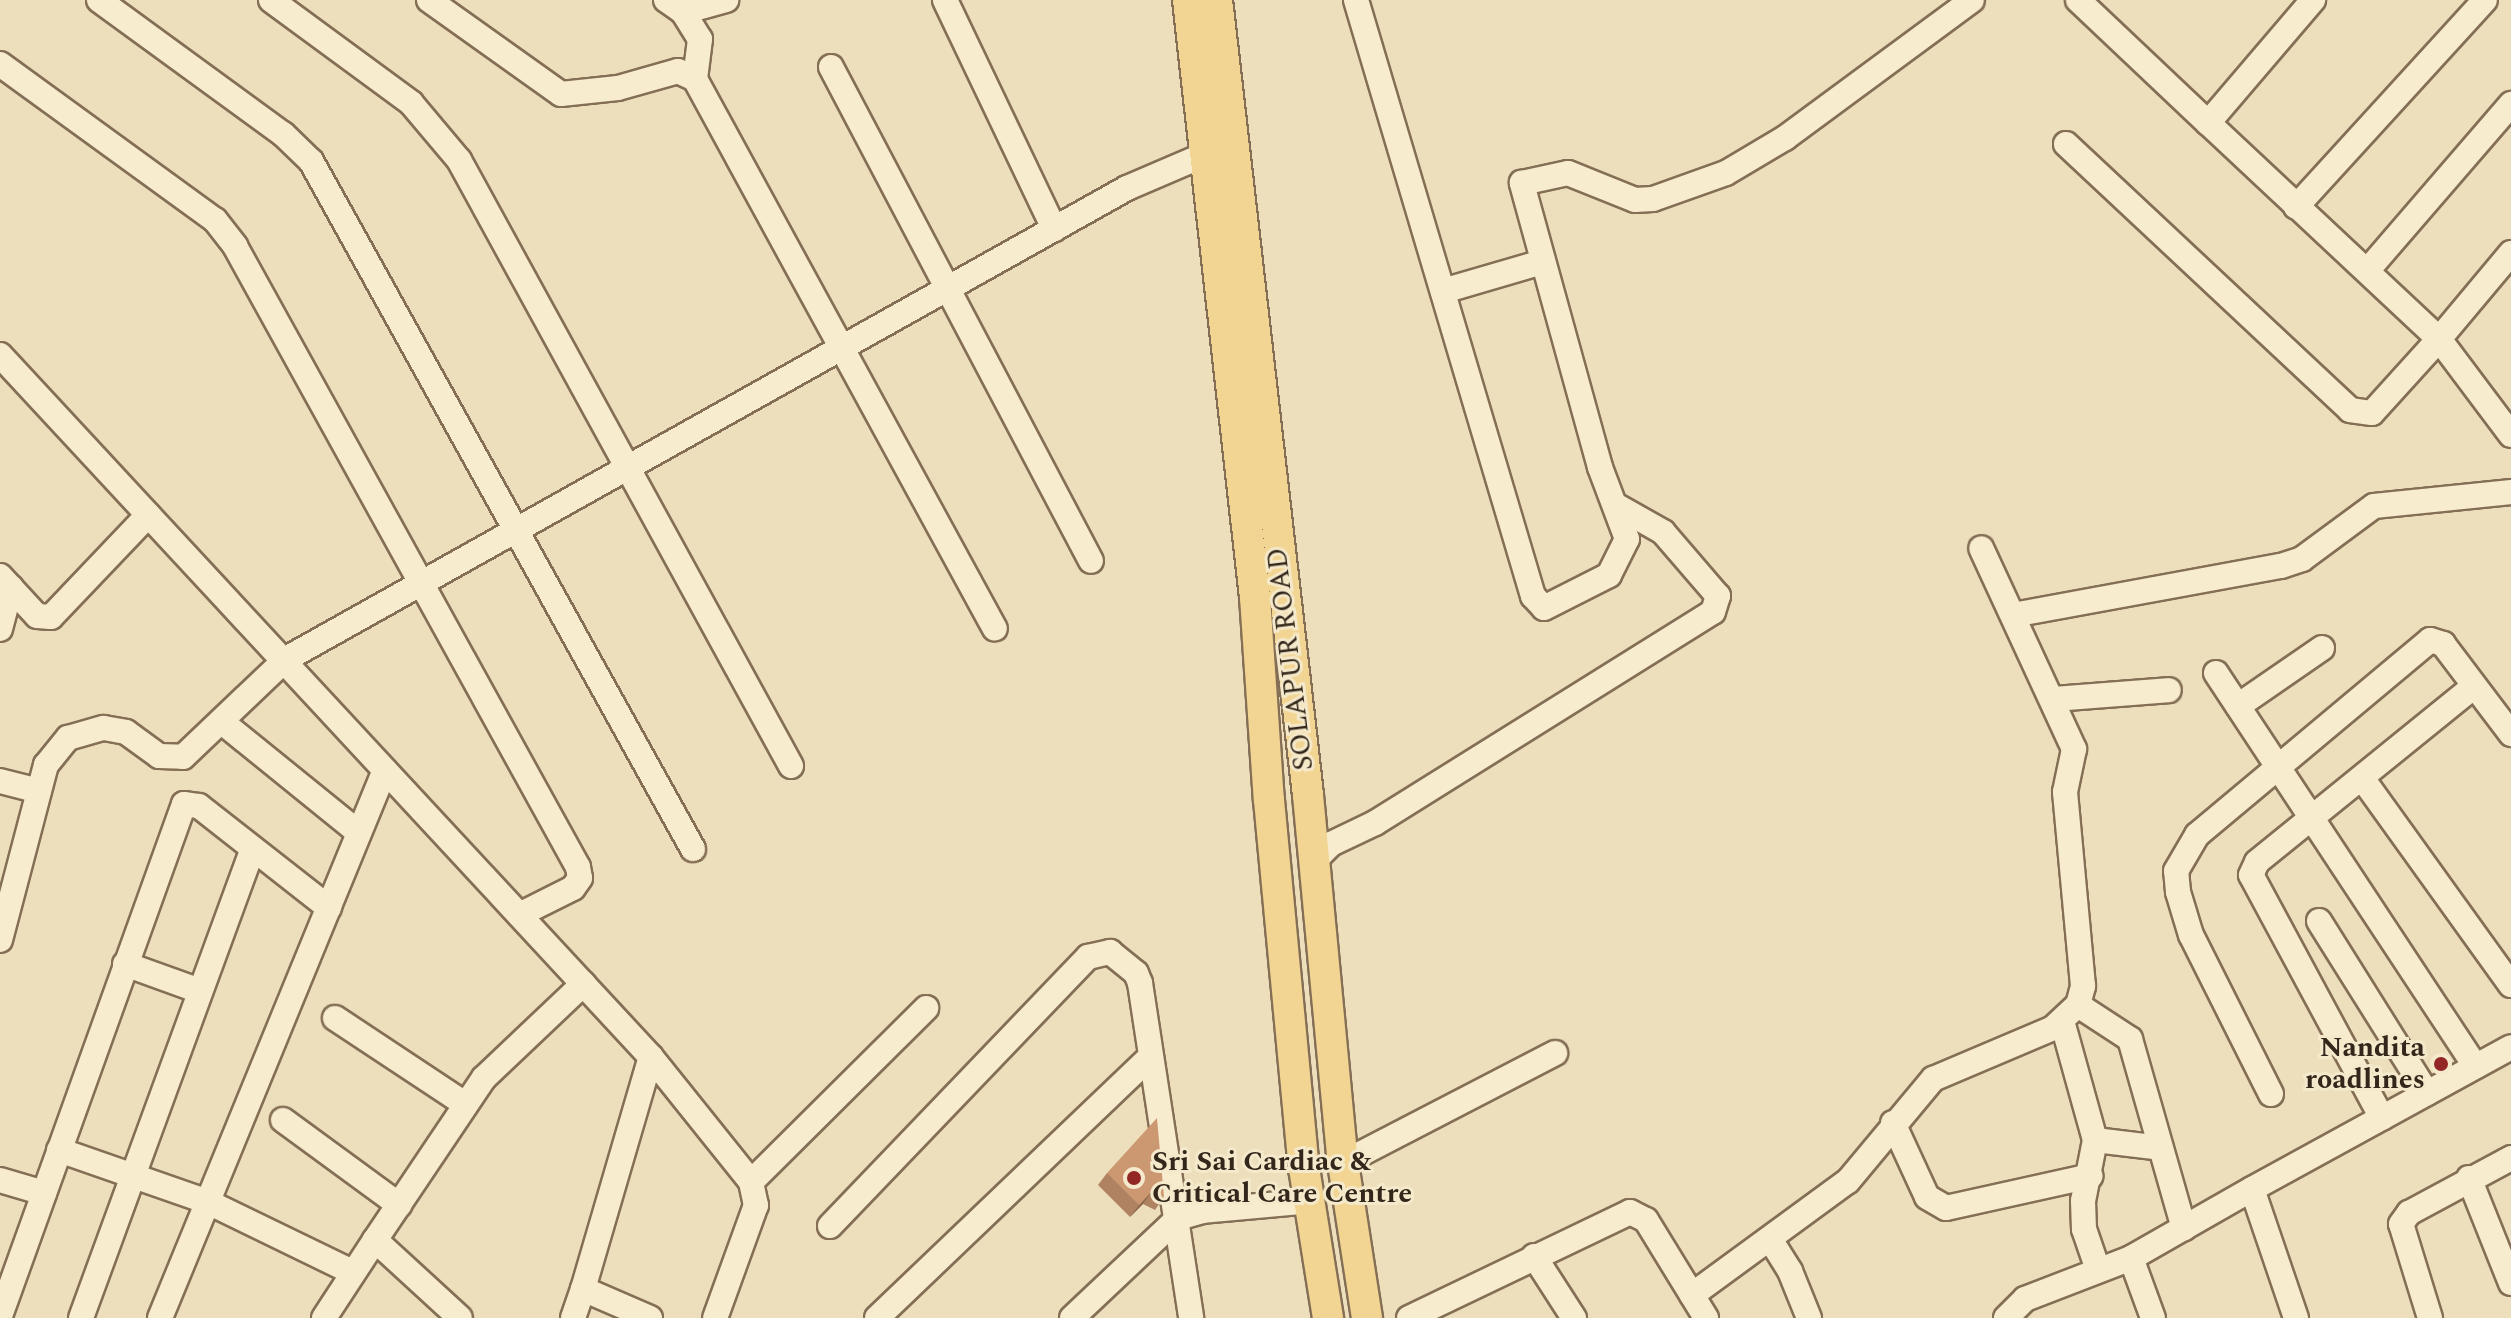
<!DOCTYPE html>
<style>
body{margin:0}
#map{position:relative;width:2511px;height:1318px;overflow:hidden;background:#eddfbc;font-family:Spectral,serif}
div>[style]{position:absolute}
[style*='--x']{left:calc(var(--x)*1px);top:calc(var(--y)*1px);width:calc(var(--w)*1px);rotate:calc(var(--a)*1deg)}
.roads{filter:drop-shadow(2px 0 #846f56) drop-shadow(-2px 0 #846f56) drop-shadow(0 2px #846f56) drop-shadow(0 -2px #846f56)}
.minor>*{height:24px;margin:-12px;padding:0 12px;transform-origin:12px;border-radius:12px;background:#f8eccf}
.major>*{height:30px;margin:-15px;padding:0 15px;transform-origin:15px;border-radius:15px;background:#f2d592}
.wall>*{inset:0;background:#af8361}
.shaded-wall>*{inset:0;background:#8e6a4f}
.building>*{inset:0;background:#cb9871}
.dots>*{width:22px;height:22px;translate:-50% -50%;box-sizing:border-box;border:4px solid #f5e9cb;border-radius:50%}
span{translate:-50% -50%;white-space:nowrap;text-align:center;line-height:1.15;-webkit-text-stroke:6px #f5e9cb;paint-order:stroke}
.street-label{font-size:28px;color:#33271b}
.poi-label{font-size:28px;color:#33271b;font-weight:700}
.right{translate:-100% -50%;text-align:right}
.left{translate:0 -50%;text-align:left}
</style>
<div id="map">
<div class="roads">
<div class="minor">
<div style="--x:99;--y:0;--w:228;--a:36.1"></div>
<div style="--x:283;--y:134;--w:39;--a:44"></div>
<div style="--x:311;--y:161;--w:787;--a:60.96"></div>
<div style="--x:271;--y:0;--w:174;--a:36.3"></div>
<div style="--x:411;--y:103;--w:75;--a:49.9"></div>
<div style="--x:459;--y:160;--w:691;--a:61.28"></div>
<div style="--x:429;--y:0;--w:162;--a:35.5"></div>
<div style="--x:561;--y:94;--w:57;--a:-6"></div>
<div style="--x:618;--y:88;--w:62;--a:-15.8"></div>
<div style="--x:678;--y:71;--w:19;--a:25"></div>
<div style="--x:695;--y:79;--w:626;--a:61.39"></div>
<div style="--x:666;--y:0;--w:21;--a:35"></div>
<div style="--x:683;--y:12;--w:32;--a:58"></div>
<div style="--x:700;--y:39;--w:40;--a:97.1"></div>
<div style="--x:945;--y:0;--w:254;--a:64.5"></div>
<div style="--x:1356;--y:0;--w:622;--a:73.46"></div>
<div style="--x:1533;--y:596;--w:16;--a:47"></div>
<div style="--x:1544;--y:608;--w:73;--a:-26.9"></div>
<div style="--x:1609;--y:575;--w:40;--a:-63.4"></div>
<div style="--x:1627;--y:539;--w:77;--a:-110.6"></div>
<div style="--x:1600;--y:467;--w:295;--a:-105.4"></div>
<div style="--x:1522;--y:183;--w:47;--a:-12.3"></div>
<div style="--x:1568;--y:173;--w:72;--a:21.9"></div>
<div style="--x:1635;--y:200;--w:18;--a:-3"></div>
<div style="--x:1653;--y:199;--w:77;--a:-19.6"></div>
<div style="--x:1726;--y:173;--w:69;--a:-30.7"></div>
<div style="--x:1785;--y:138;--w:232;--a:-36.4"></div>
<div style="--x:2078;--y:0;--w:179;--a:43.4"></div>
<div style="--x:683;--y:12;--w:45;--a:-15.6"></div>
<div style="--x:0;--y:64;--w:266;--a:36"></div>
<div style="--x:215;--y:220;--w:33;--a:52"></div>
<div style="--x:235;--y:246;--w:709;--a:61.09"></div>
<div style="--x:578;--y:867;--w:11;--a:80"></div>
<div style="--x:580;--y:878;--w:12;--a:125"></div>
<div style="--x:573;--y:888;--w:60;--a:153.4"></div>
<div style="--x:831;--y:67;--w:558;--a:62.24"></div>
<div style="--x:2066;--y:144;--w:389;--a:43.1"></div>
<div style="--x:2350;--y:410;--w:22;--a:8"></div>
<div style="--x:2372;--y:413;--w:100;--a:-47.8"></div>
<div style="--x:2439;--y:339;--w:316;--a:-136.9"></div>
<div style="--x:2208;--y:123;--w:162;--a:-49.5"></div>
<div style="--x:2296;--y:207;--w:280;--a:-47.6"></div>
<div style="--x:2511;--y:253;--w:112;--a:129.9"></div>
<div style="--x:2439;--y:339;--w:120;--a:53.1"></div>
<div style="--x:2367;--y:271;--w:221;--a:-49.2"></div>
<div style="--x:1443;--y:291;--w:103;--a:-16.3"></div>
<div style="--x:0;--y:355;--w:957;--a:47.16"></div>
<div style="--x:651;--y:1057;--w:160;--a:51.3"></div>
<div style="--x:751;--y:1182;--w:24;--a:78"></div>
<div style="--x:756;--y:1205;--w:120;--a:109.9"></div>
<div style="--x:0;--y:576;--w:54;--a:47.2"></div>
<div style="--x:37;--y:616;--w:14;--a:4"></div>
<div style="--x:51;--y:617;--w:141;--a:-46.4"></div>
<div style="--x:2013;--y:615;--w:272;--a:-10.4"></div>
<div style="--x:2281;--y:566;--w:22;--a:-18"></div>
<div style="--x:2302;--y:559;--w:89;--a:-36.4"></div>
<div style="--x:2374;--y:506;--w:138;--a:-5.8"></div>
<div style="--x:0;--y:629;--w:43;--a:-75.3"></div>
<div style="--x:2216;--y:673;--w:471;--a:56.6"></div>
<div style="--x:2053;--y:699;--w:116;--a:-4.4"></div>
<div style="--x:2238;--y:706;--w:102;--a:-34.6"></div>
<div style="--x:222;--y:722;--w:176;--a:39"></div>
<div style="--x:2362;--y:778;--w:255;--a:54.3"></div>
<div style="--x:0;--y:781;--w:40;--a:14.4"></div>
<div style="--x:1314;--y:861;--w:24;--a:-45"></div>
<div style="--x:1331;--y:844;--w:49;--a:-25.5"></div>
<div style="--x:1375;--y:823;--w:398;--a:-32"></div>
<div style="--x:1713;--y:612;--w:17;--a:-73"></div>
<div style="--x:1718;--y:596;--w:84;--a:-130.7"></div>
<div style="--x:1663;--y:532;--w:53;--a:-150.5"></div>
<div style="--x:2319;--y:921;--w:203;--a:57.9"></div>
<div style="--x:0;--y:940;--w:181;--a:-75.3"></div>
<div style="--x:46;--y:765;--w:35;--a:-51"></div>
<div style="--x:68;--y:738;--w:37;--a:-16"></div>
<div style="--x:104;--y:728;--w:22;--a:10"></div>
<div style="--x:126;--y:732;--w:41;--a:36"></div>
<div style="--x:159;--y:756;--w:24;--a:2"></div>
<div style="--x:183;--y:757;--w:142;--a:-43.6"></div>
<div style="--x:286;--y:659;--w:964;--a:-29.25"></div>
<div style="--x:1127;--y:188;--w:99;--a:-23.2"></div>
<div style="--x:125;--y:964;--w:80;--a:19.8"></div>
<div style="--x:2078;--y:1005;--w:62;--a:33.2"></div>
<div style="--x:2130;--y:1039;--w:197;--a:74.1"></div>
<div style="--x:335;--y:1018;--w:156;--a:33.5"></div>
<div style="--x:2062;--y:1021;--w:123;--a:74.5"></div>
<div style="--x:2095;--y:1140;--w:62;--a:101.1"></div>
<div style="--x:2083;--y:1201;--w:28;--a:88"></div>
<div style="--x:2084;--y:1229;--w:43;--a:71.1"></div>
<div style="--x:2271;--y:1094;--w:178;--a:-116.7"></div>
<div style="--x:2191;--y:935;--w:45;--a:-106.8"></div>
<div style="--x:2178;--y:892;--w:21;--a:-95"></div>
<div style="--x:2176;--y:871;--w:42;--a:-59.7"></div>
<div style="--x:2197;--y:835;--w:304;--a:-39.9"></div>
<div style="--x:2430;--y:640;--w:14;--a:17"></div>
<div style="--x:2443;--y:644;--w:113;--a:52.9"></div>
<div style="--x:2382;--y:1118;--w:276;--a:-118.3"></div>
<div style="--x:2251;--y:875;--w:14;--a:-65"></div>
<div style="--x:2257;--y:862;--w:279;--a:-39"></div>
<div style="--x:283;--y:1120;--w:144;--a:36.2"></div>
<div style="--x:1893;--y:1123;--w:81;--a:65.3"></div>
<div style="--x:1927;--y:1197;--w:22;--a:30"></div>
<div style="--x:1946;--y:1208;--w:148;--a:-12.5"></div>
<div style="--x:2095;--y:1140;--w:66;--a:6.9"></div>
<div style="--x:59;--y:1150;--w:158;--a:19.2"></div>
<div style="--x:208;--y:1202;--w:160;--a:25.9"></div>
<div style="--x:1343;--y:1163;--w:239;--a:-27.4"></div>
<div style="--x:2469;--y:1178;--w:113;--a:68.2"></div>
<div style="--x:0;--y:1180;--w:46;--a:16.5"></div>
<div style="--x:751;--y:1182;--w:247;--a:-44.8"></div>
<div style="--x:830;--y:1226;--w:373;--a:-46.2"></div>
<div style="--x:1088;--y:957;--w:23;--a:-13"></div>
<div style="--x:1110;--y:952;--w:33;--a:39"></div>
<div style="--x:1136;--y:973;--w:11;--a:68"></div>
<div style="--x:1140;--y:983;--w:339;--a:81.3"></div>
<div style="--x:1770;--y:1239;--w:38;--a:58"></div>
<div style="--x:1790;--y:1271;--w:51;--a:68"></div>
<div style="--x:375;--y:1240;--w:195;--a:-56.1"></div>
<div style="--x:484;--y:1078;--w:137;--a:-43.5"></div>
<div style="--x:1534;--y:1256;--w:74;--a:57.2"></div>
<div style="--x:583;--y:1289;--w:242;--a:-73.7"></div>
<div style="--x:1692;--y:1295;--w:193;--a:-36.2"></div>
<div style="--x:1848;--y:1181;--w:133;--a:-50.2"></div>
<div style="--x:1933;--y:1079;--w:130;--a:-23"></div>
<div style="--x:2053;--y:1028;--w:34;--a:-43"></div>
<div style="--x:2078;--y:1005;--w:20;--a:-75"></div>
<div style="--x:2083;--y:986;--w:195;--a:-95.3"></div>
<div style="--x:2065;--y:792;--w:44;--a:-78.2"></div>
<div style="--x:2074;--y:749;--w:221;--a:-114.8"></div>
<div style="--x:0;--y:1316;--w:544;--a:-70.23"></div>
<div style="--x:184;--y:804;--w:15;--a:8"></div>
<div style="--x:199;--y:806;--w:165;--a:38.1"></div>
<div style="--x:81;--y:1318;--w:497;--a:-69.9"></div>
<div style="--x:160;--y:1318;--w:592;--a:-67.68"></div>
<div style="--x:324;--y:1318;--w:93;--a:-56.8"></div>
<div style="--x:375;--y:1240;--w:115;--a:42.5"></div>
<div style="--x:573;--y:1318;--w:31;--a:-71"></div>
<div style="--x:583;--y:1289;--w:73;--a:23.4"></div>
<div style="--x:877;--y:1318;--w:375;--a:-43.7"></div>
<div style="--x:1072;--y:1318;--w:146;--a:-43.3"></div>
<div style="--x:1178;--y:1218;--w:25;--a:-16"></div>
<div style="--x:1202;--y:1211;--w:109;--a:-5.2"></div>
<div style="--x:1409;--y:1318;--w:245;--a:-25.6"></div>
<div style="--x:1630;--y:1212;--w:18;--a:27"></div>
<div style="--x:1646;--y:1220;--w:115;--a:58.5"></div>
<div style="--x:2006;--y:1318;--w:27;--a:-45"></div>
<div style="--x:2025;--y:1299;--w:114;--a:-21.1"></div>
<div style="--x:2153;--y:1318;--w:64;--a:-110.1"></div>
<div style="--x:2131;--y:1258;--w:139;--a:-29.7"></div>
<div style="--x:2296;--y:1318;--w:136;--a:-108.8"></div>
<div style="--x:2252;--y:1189;--w:295;--a:-28.7"></div>
<div style="--x:2430;--y:1318;--w:98;--a:-107.1"></div>
<div style="--x:2401;--y:1224;--w:14;--a:-54"></div>
<div style="--x:2409;--y:1213;--w:116;--a:-28.3"></div>
</div>
<div class="major">
<div style="--x:1188;--y:0;--w:601;--a:83.6"></div>
<div style="--x:1255;--y:597;--w:203;--a:86.1"></div>
<div style="--x:1269;--y:800;--w:370;--a:84.6"></div>
<div style="--x:1304;--y:1168;--w:152;--a:80.9"></div>
<div style="--x:1217;--y:0;--w:800;--a:83.47"></div>
<div style="--x:1308;--y:795;--w:370;--a:84.6"></div>
<div style="--x:1343;--y:1163;--w:157;--a:81.2"></div>
</div>
</div>
<div class="wall">
<div style="clip-path:polygon(1107px 1173px,1164px 1197px,1155px 1210px,1143px 1204px,1130px 1217px,1098px 1185px)"></div>
</div>
<div class="shaded-wall">
<div style="clip-path:polygon(1152px 1191px,1143px 1204px,1130px 1217px,1139px 1205px)"></div>
</div>
<div class="building">
<div style="clip-path:polygon(1157px 1118px,1164px 1197px,1152px 1191px,1139px 1205px,1107px 1173px)"></div>
</div>
<div class="dots">
<div style="left:2441px;top:1064px;background:#932726"></div>
<div style="left:1134px;top:1178px;background:#932726"></div>
</div>
<div class="street-label">
<span style="left:1291px;top:659px;rotate:-97deg">SOLAPUR ROAD</span>
</div>
<div class="poi-label">
<span class="right" style="left:2425px;top:1064px">Nandita<br>roadlines</span>
<span class="left" style="left:1152px;top:1178px">Sri Sai Cardiac &amp;<br>Critical Care Centre</span>
</div>
</div>
